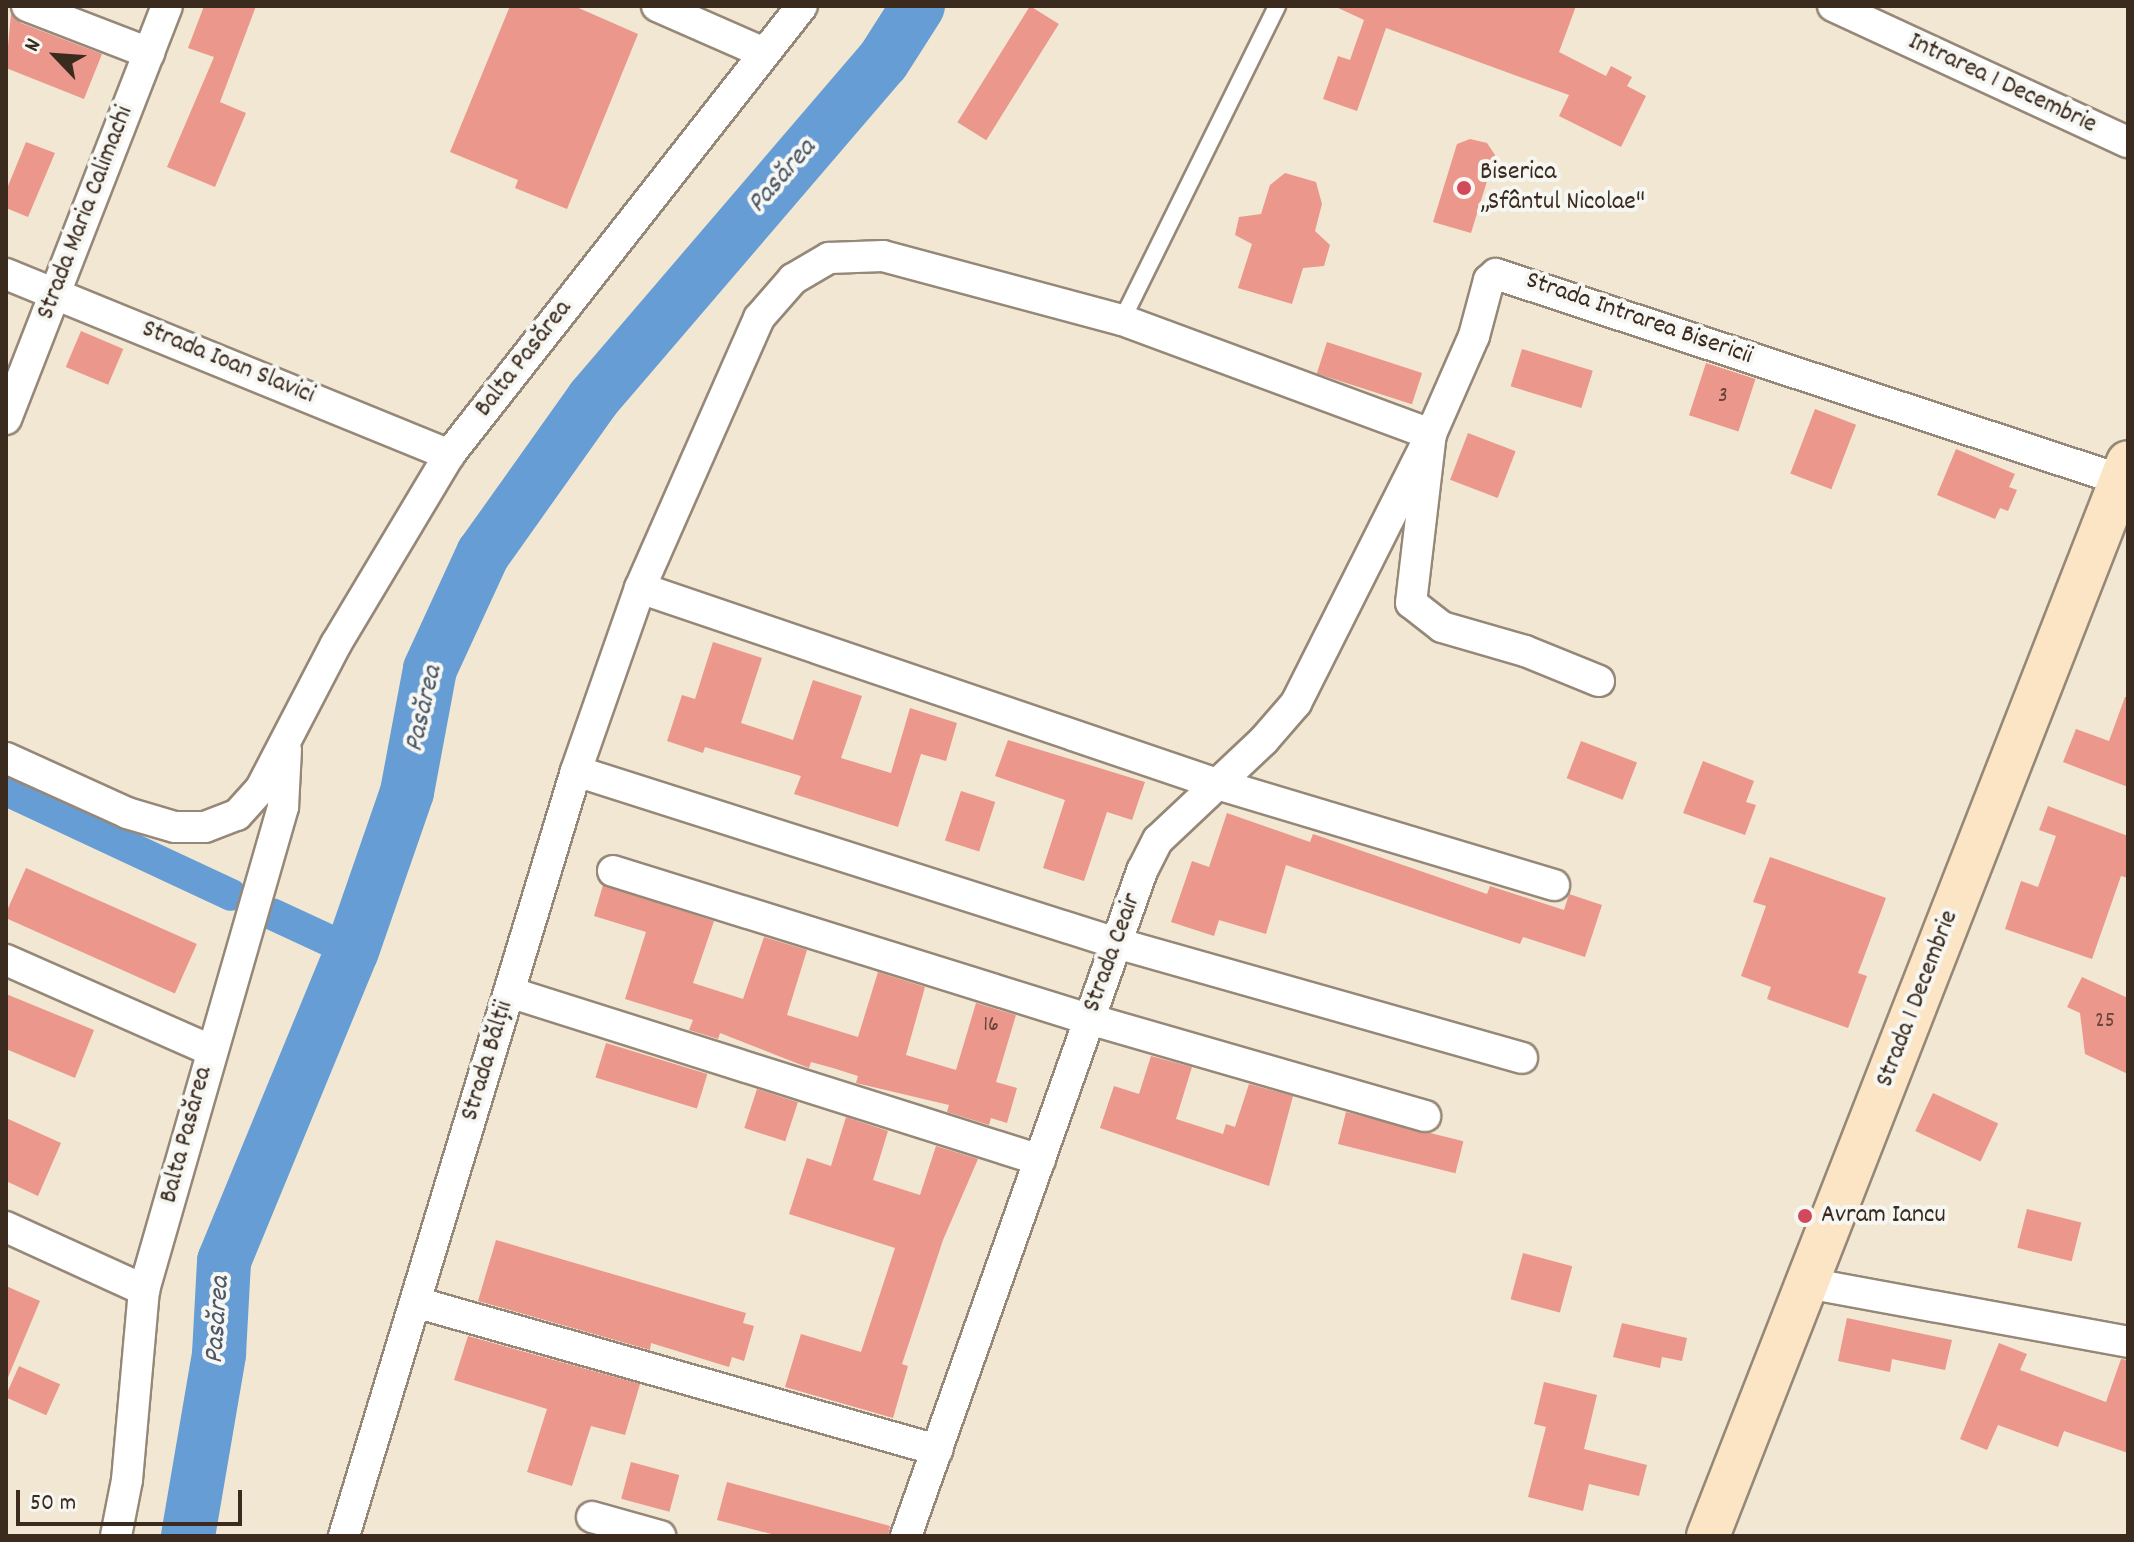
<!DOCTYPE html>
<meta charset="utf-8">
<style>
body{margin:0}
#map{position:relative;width:2134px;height:1542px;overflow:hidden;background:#f2e7d2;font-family:Dekko,sans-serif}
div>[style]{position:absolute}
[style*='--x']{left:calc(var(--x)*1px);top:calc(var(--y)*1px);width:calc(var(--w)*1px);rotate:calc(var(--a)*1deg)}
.canal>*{height:32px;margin:-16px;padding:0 16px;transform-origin:16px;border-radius:16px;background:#669dd4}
.river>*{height:54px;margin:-27px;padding:0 27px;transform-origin:27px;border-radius:27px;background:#669dd4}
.building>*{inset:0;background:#eb978b;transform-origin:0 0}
.roads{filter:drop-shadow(2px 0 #968878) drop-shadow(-2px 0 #968878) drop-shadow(0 2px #968878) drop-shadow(0 -2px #968878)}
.service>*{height:16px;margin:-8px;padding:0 8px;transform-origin:8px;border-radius:8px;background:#fff}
.minor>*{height:30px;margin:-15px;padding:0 15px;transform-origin:15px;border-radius:15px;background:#fff}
.secondary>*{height:42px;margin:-21px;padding:0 21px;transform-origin:21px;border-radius:21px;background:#fce5c4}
.dots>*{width:22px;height:22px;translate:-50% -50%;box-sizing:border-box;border:4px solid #f6f6f2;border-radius:50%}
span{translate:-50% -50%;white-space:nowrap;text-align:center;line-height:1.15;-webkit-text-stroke:8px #f6f6f2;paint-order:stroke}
.number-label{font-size:22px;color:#674539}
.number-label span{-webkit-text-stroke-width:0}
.street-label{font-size:26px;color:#3b2a1e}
.poi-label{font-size:26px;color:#3b2a1e}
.left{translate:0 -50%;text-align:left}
.water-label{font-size:28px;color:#4c5867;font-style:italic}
.frame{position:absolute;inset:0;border:8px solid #3b2a1e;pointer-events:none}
.north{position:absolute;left:16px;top:16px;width:80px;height:80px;-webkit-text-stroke:6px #f6f6f2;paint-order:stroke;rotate:295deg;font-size:22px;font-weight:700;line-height:32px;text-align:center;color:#3b2a1e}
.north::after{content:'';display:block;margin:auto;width:28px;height:36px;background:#3b2a1e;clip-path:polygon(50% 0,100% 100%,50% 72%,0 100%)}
.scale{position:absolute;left:16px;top:1490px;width:226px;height:36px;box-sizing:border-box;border:4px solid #3b2a1e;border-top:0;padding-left:10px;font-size:24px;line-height:28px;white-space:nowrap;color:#3b2a1e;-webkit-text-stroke:6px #f6f6f2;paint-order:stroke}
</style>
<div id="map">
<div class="canal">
<div style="--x:6;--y:790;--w:248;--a:25"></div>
<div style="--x:272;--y:914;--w:88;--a:24.8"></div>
</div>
<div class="river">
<div style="--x:188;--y:1536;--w:185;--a:-80.3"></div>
<div style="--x:219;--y:1354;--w:93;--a:-86.9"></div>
<div style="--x:224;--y:1261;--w:335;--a:-67.6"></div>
<div style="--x:352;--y:951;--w:168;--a:-70.9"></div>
<div style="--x:407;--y:792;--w:125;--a:-79.4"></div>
<div style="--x:430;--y:669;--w:127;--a:-65.3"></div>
<div style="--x:483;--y:554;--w:190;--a:-54.6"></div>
<div style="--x:593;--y:399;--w:445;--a:-49.4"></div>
<div style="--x:883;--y:61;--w:65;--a:-57.5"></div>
</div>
<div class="building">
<div style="clip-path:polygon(204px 6px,256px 6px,220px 102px,246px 113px,215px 187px,167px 167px,214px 57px,188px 48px)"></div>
<div style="clip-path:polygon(510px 6px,574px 6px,638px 34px,567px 209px,515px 188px,518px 180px,450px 152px)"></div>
<div style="left:1030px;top:6px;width:34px;height:137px;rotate:32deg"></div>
<div style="clip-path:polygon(1334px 6px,1576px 6px,1559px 52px,1606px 76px,1611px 66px,1632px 77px,1627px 86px,1646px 96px,1621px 147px,1559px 116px,1569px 95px,1386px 28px,1357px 111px,1323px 99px,1338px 56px,1350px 60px,1364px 20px)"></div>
<div style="clip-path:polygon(11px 14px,21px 23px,102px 54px,84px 99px,6px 68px)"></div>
<div style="clip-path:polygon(1470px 139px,1487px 143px,1495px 155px,1471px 233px,1433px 222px,1457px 144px)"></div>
<div style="clip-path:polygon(26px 142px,55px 153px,28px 217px,6px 208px,6px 191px)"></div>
<div style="clip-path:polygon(1285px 173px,1316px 182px,1322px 204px,1315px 231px,1330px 245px,1324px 266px,1303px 268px,1292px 304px,1238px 288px,1252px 244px,1235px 235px,1239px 217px,1261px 214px,1270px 185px)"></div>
<div style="left:81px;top:331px;width:46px;height:39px;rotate:23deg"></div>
<div style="left:1327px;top:342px;width:100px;height:33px;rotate:18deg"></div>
<div style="left:1522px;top:349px;width:74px;height:39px;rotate:17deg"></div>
<div style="left:1706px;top:363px;width:52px;height:55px;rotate:18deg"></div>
<div style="left:1815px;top:409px;width:44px;height:69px;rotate:21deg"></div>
<div style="left:1468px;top:433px;width:51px;height:50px;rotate:21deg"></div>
<div style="clip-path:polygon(1956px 449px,2015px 474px,2009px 487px,2017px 490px,2008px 511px,2000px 508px,1995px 519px,1937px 495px)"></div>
<div style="clip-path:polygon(713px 642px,762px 658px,741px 723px,793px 740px,813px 680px,862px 696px,841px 758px,891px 773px,910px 708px,957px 723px,946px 761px,921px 754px,898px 827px,794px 794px,801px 776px,705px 747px,703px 753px,667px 741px,682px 695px,695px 699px)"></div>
<div style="clip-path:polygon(2125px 697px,2128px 697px,2128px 787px,2063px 762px,2076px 729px,2109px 741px)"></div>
<div style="clip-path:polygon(1008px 740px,1145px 782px,1132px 820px,1107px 812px,1084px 881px,1043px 868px,1065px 800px,995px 776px)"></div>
<div style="left:1581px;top:741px;width:60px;height:40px;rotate:21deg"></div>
<div style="clip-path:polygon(1703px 761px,1754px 781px,1746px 802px,1756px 805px,1745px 835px,1683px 813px)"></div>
<div style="left:961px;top:791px;width:36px;height:52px;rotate:18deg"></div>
<div style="clip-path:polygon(2048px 806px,2128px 836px,2128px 878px,2121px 876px,2092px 959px,2005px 929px,2021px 881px,2038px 887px,2056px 836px,2039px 830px)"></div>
<div style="clip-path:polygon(1227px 813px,1310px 842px,1313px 834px,1487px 894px,1490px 886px,1564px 910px,1569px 894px,1602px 905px,1585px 957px,1523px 937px,1520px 944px,1286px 865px,1266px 934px,1219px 920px,1214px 936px,1171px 922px,1192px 861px,1209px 867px)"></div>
<div style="clip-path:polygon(1770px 857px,1886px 898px,1858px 973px,1867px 976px,1848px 1028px,1767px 999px,1771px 987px,1741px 976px,1766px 906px,1753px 902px)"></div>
<div style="left:26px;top:868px;width:187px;height:54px;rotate:24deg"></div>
<div style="clip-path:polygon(603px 885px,714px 921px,693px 983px,743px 999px,764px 937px,807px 950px,787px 1015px,858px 1037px,878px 972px,925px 987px,906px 1055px,956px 1070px,976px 1003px,1016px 1015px,996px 1082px,1017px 1088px,1007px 1123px,991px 1118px,989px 1125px,947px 1112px,949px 1105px,856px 1083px,858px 1076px,833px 1068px,811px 1062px,809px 1068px,720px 1033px,718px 1039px,689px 1030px,693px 1020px,625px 999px,646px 932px,594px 916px)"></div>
<div style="clip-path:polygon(2082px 977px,2128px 998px,2128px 1074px,2085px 1054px,2080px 1013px,2067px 1007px)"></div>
<div style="clip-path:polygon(6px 994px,94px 1030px,75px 1078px,6px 1049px)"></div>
<div style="left:606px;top:1043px;width:106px;height:36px;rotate:17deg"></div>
<div style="clip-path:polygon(1151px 1056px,1192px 1067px,1176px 1119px,1223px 1134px,1226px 1124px,1235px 1127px,1249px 1084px,1293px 1096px,1269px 1186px,1100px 1128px,1114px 1086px,1139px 1094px)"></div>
<div style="left:757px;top:1089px;width:43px;height:41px;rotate:18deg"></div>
<div style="left:1933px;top:1093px;width:72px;height:42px;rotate:25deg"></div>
<div style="left:1346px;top:1112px;width:121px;height:33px;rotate:14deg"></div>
<div style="clip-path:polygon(846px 1117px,888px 1131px,873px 1180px,920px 1195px,936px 1146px,978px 1159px,943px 1240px,902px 1364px,908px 1366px,893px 1418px,785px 1387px,801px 1334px,861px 1352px,895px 1248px,789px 1214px,807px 1158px,831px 1166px)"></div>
<div style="clip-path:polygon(6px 1118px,61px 1143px,38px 1196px,6px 1181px)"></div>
<div style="left:2027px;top:1209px;width:56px;height:40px;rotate:14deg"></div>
<div style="clip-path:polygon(496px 1240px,746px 1313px,743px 1323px,754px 1326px,744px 1361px,732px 1357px,729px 1367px,651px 1343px,650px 1350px,478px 1301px)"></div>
<div style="left:1523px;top:1253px;width:51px;height:48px;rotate:15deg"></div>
<div style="clip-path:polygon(6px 1286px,40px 1301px,6px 1382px)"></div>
<div style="clip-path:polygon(1847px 1318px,1952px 1340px,1945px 1370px,1892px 1359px,1890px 1372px,1838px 1361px)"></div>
<div style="clip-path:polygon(1622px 1323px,1687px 1338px,1682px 1361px,1662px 1357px,1660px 1368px,1613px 1357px)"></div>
<div style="clip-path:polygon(468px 1336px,640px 1384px,625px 1435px,591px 1426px,572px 1486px,527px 1472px,547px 1409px,454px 1380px)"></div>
<div style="clip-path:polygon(1999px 1343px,2027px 1354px,2020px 1370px,2106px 1402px,2121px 1359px,2128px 1360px,2128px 1453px,2064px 1431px,2058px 1447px,1998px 1425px,1987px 1450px,1960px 1439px)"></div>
<div style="left:19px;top:1366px;width:45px;height:34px;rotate:24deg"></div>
<div style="clip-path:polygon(1544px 1382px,1597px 1395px,1584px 1449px,1647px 1465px,1639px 1496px,1589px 1484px,1583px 1511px,1528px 1497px,1546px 1427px,1534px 1424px)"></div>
<div style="left:631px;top:1462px;width:50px;height:38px;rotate:15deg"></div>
<div style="clip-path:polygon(727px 1482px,890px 1526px,888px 1536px,779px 1536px,717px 1520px)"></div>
</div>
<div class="roads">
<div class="service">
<div style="--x:1122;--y:320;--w:350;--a:-63.7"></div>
</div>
<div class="minor">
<div style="--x:27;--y:6;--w:131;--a:21.1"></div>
<div style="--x:657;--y:6;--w:115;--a:23.7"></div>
<div style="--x:1833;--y:6;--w:325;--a:24.8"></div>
<div style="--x:6;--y:274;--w:479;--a:22.2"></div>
<div style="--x:6;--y:419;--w:443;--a:-68.7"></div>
<div style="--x:640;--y:588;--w:609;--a:18.76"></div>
<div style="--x:1217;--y:784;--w:352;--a:16.7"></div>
<div style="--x:1599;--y:681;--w:80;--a:-157.9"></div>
<div style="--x:1525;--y:651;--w:86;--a:-163.9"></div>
<div style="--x:1442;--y:627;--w:39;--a:-142"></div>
<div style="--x:1411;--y:603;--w:170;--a:-83.3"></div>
<div style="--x:1431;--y:434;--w:107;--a:-66.3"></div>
<div style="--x:1474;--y:336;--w:58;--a:-75"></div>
<div style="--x:1489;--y:280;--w:9;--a:-41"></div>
<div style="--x:1496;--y:274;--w:658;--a:18.24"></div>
<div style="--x:6;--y:758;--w:133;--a:24.4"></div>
<div style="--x:127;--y:813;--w:50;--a:16.3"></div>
<div style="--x:175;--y:827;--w:30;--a:0"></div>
<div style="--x:205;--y:827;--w:34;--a:-21"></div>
<div style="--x:237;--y:815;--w:36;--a:-48"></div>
<div style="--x:261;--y:788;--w:162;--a:-62.5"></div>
<div style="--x:336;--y:644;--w:220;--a:-59.1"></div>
<div style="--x:449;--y:455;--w:571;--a:-51.83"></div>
<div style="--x:576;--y:771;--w:567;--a:17.67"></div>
<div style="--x:1116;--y:943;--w:422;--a:15.8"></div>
<div style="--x:613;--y:871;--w:498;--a:17.3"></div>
<div style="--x:1089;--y:1019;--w:350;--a:16.1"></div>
<div style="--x:6;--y:960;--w:223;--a:23.8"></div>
<div style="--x:509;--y:992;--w:557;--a:17.56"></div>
<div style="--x:6;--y:1227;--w:152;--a:24.5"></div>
<div style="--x:1807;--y:1283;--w:326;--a:10.4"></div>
<div style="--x:415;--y:1302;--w:543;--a:15.83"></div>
<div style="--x:592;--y:1517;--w:71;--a:15.6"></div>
<div style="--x:116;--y:1536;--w:57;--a:-78.9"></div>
<div style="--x:127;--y:1480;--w:191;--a:-84.9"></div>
<div style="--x:144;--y:1290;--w:503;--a:-73.94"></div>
<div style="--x:283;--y:807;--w:57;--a:-87"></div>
<div style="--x:344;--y:1536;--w:799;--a:-73.13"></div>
<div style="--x:576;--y:771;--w:194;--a:-70.7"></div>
<div style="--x:640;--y:588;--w:295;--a:-66.2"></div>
<div style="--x:759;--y:318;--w:52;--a:-48.9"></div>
<div style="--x:793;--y:279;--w:42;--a:-30.3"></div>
<div style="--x:829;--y:258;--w:54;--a:-2.1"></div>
<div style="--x:883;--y:256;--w:247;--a:15"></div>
<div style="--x:1122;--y:320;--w:329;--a:20.3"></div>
<div style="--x:906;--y:1536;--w:706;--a:-70.46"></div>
<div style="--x:1142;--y:871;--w:35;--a:-63"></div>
<div style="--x:1158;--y:840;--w:146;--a:-43.3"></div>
<div style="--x:1264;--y:740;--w:49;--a:-49.1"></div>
<div style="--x:1296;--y:703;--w:301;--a:-63.3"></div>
</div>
<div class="secondary">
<div style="--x:1708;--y:1536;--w:1153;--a:-68.64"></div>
</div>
</div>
<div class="dots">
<div style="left:1464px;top:188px;background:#d1495b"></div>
<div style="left:1805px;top:1216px;background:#d1495b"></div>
</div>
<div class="number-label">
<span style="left:1723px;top:397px">3</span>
<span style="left:2105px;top:1022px">25</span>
<span style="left:991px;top:1026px">16</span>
</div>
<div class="street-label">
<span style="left:2002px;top:84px;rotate:25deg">Intrarea 1 Decembrie</span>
<span style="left:86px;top:213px;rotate:-69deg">Strada Maria Calimachi</span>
<span style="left:1639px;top:319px;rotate:19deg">Strada Intrarea Bisericii</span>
<span style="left:524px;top:359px;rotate:-52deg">Balta Pasărea</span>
<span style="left:228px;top:363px;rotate:22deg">Strada Ioan Slavici</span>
<span style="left:1113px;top:953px;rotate:-70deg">Strada Ceair</span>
<span style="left:1918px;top:999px;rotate:-69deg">Strada 1 Decembrie</span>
<span style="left:488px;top:1061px;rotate:-73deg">Strada Bălții</span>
<span style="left:187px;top:1135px;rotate:-75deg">Balta Pasărea</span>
</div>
<div class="poi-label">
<span class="left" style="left:1480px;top:188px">Biserica<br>„Sfântul Nicolae"</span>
<span class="left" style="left:1821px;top:1216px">Avram Iancu</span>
</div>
<div class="water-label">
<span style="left:783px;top:177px;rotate:-49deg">Pasărea</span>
<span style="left:425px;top:709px;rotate:-77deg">Pasărea</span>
<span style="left:219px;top:1320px;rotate:-86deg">Pasărea</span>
</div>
<div class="frame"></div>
<div class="north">N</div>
<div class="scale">50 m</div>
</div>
